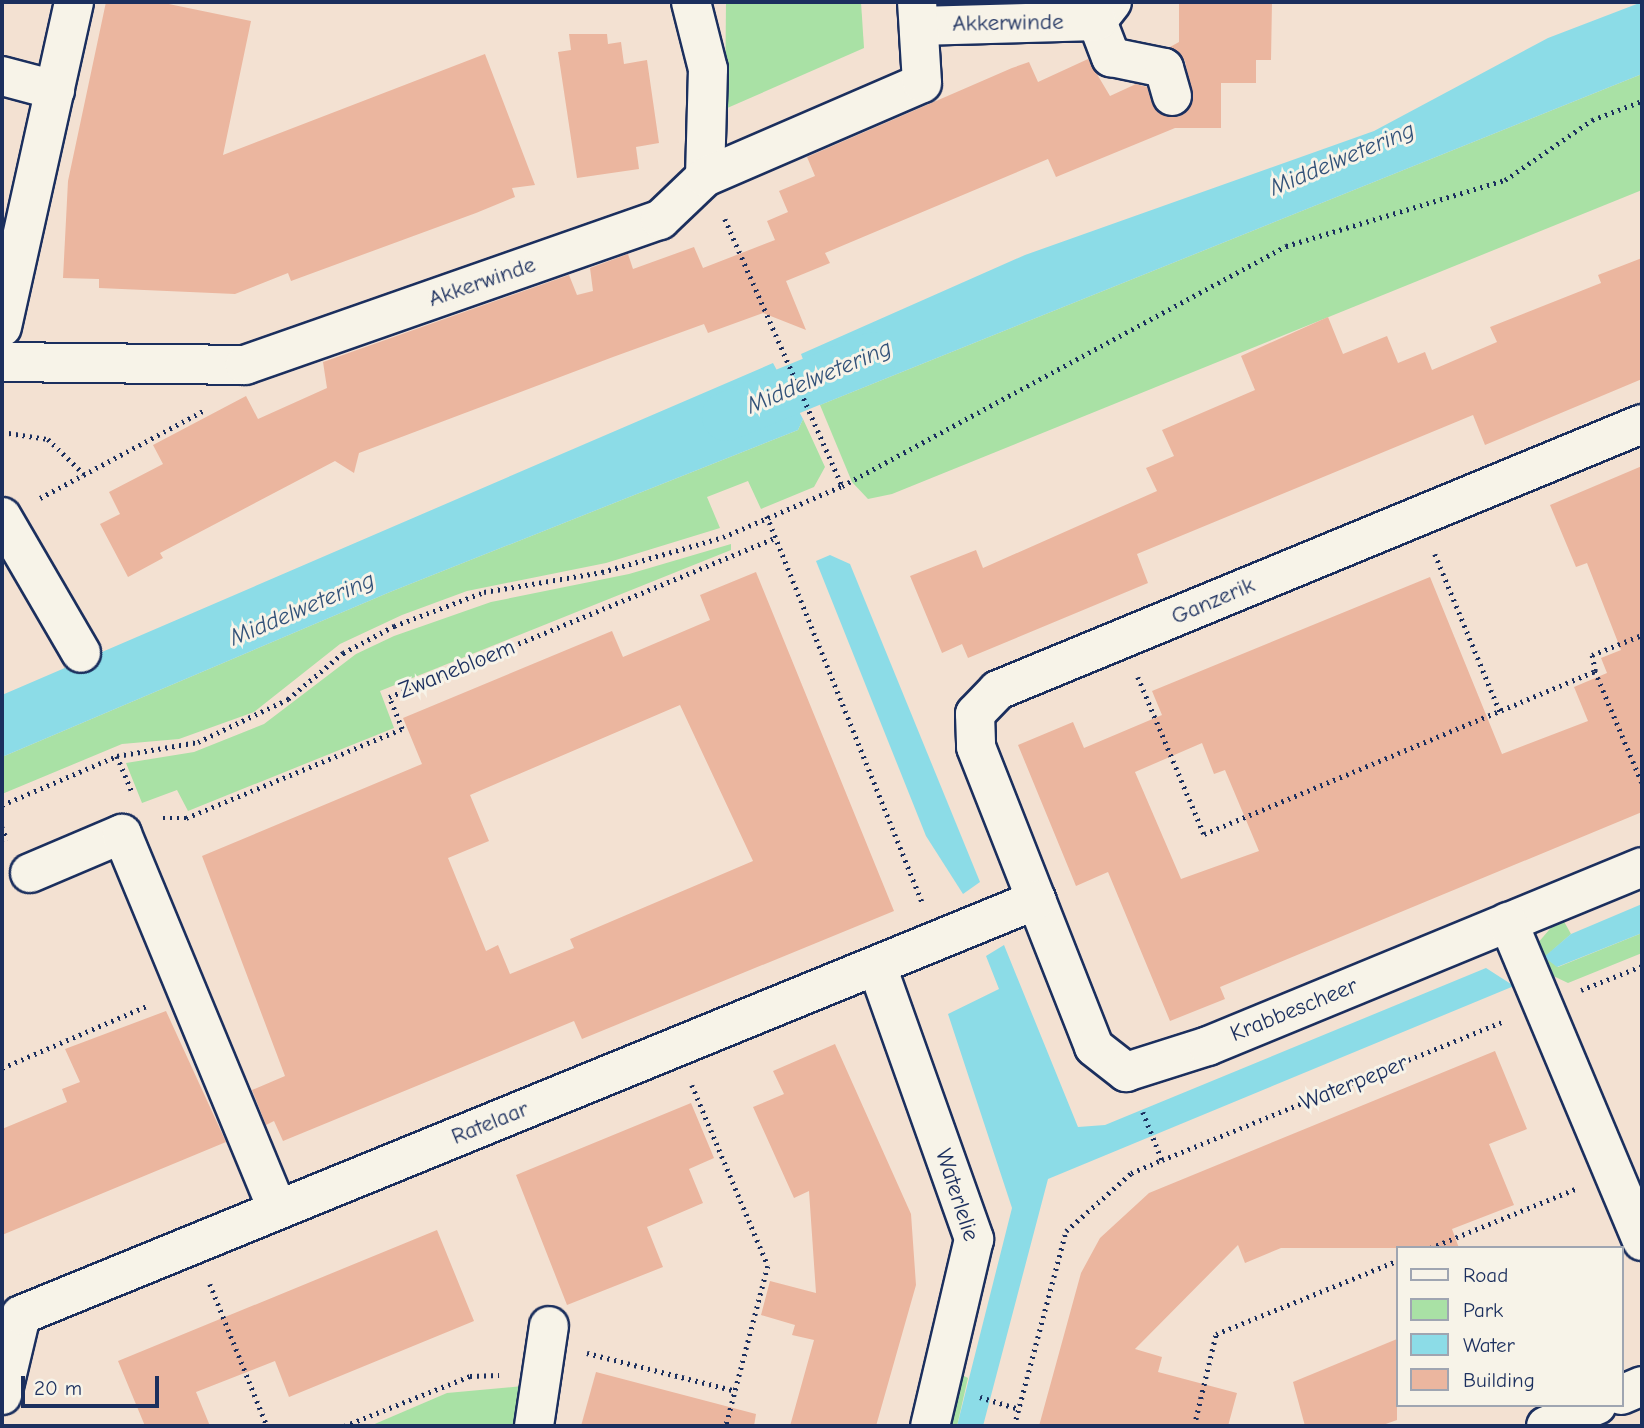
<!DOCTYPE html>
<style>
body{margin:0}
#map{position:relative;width:1644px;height:1428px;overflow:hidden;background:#f3e1d2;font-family:"Comic Neue",sans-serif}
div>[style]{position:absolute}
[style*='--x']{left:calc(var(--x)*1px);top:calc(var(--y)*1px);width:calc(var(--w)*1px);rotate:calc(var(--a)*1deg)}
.green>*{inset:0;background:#a9e1a5}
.water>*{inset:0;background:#8cdce7}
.canal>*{height:49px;margin:-24.5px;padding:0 24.5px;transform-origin:24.5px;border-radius:24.5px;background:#8cdce7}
.building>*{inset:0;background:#ebb69f}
.path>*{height:4.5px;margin-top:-2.25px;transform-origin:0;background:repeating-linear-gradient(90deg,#1b2f5e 0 2px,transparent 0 7px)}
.roads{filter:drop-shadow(2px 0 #1b2f5e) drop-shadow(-2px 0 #1b2f5e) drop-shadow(0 2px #1b2f5e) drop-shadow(0 -2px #1b2f5e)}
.minor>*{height:38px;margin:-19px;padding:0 19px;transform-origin:19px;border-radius:19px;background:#f7f3e8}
span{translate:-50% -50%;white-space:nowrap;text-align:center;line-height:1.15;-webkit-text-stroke:6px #f7f3e8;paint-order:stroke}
.street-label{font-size:23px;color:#1b2f5e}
.water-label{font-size:24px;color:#325279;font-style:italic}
.frame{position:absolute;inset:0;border:4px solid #1b2f5e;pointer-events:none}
.legend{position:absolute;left:1396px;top:1246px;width:228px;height:161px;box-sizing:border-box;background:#f7f3e8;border:2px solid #9fa5b1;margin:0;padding:9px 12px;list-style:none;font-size:21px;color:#1b2f5e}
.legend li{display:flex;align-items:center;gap:14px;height:35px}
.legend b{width:35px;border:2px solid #9fa5b1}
.scale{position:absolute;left:21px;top:1376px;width:138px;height:32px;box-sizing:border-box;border:4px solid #1b2f5e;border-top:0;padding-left:9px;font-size:21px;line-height:24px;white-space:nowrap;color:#1b2f5e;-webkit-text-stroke:5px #f7f3e8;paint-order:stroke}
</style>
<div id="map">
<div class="green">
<div style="clip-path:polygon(726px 2px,861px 2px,864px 48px,725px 109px)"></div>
<div style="clip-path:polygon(1642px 74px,1642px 190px,892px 494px,868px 499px,852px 482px,820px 405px)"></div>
<div style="clip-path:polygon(803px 419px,825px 467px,814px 487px,761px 509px,748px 481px,707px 497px,720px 528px,606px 563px,467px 591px,402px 615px,340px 644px,254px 712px,179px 739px,122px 744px,2px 794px,2px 757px,390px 592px,798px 430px)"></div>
<div style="clip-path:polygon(731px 544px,731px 550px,380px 691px,394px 728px,188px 811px,177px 790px,142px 803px,126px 763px,194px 752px,264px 724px,356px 654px,394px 636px,491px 602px,629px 574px)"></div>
<div style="clip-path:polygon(1561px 916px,1571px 934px,1545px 957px,1558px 967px,1642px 933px,1642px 953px,1568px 983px,1547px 973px,1537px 944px)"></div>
<div style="clip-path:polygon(952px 1370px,968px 1378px,957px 1426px,937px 1426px)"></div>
<div style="clip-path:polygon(523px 1386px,513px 1426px,370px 1426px,447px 1393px)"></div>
</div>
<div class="water">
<div style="clip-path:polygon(1642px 2px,1642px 74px,820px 405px,801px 354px,1025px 255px,1374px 131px,1548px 38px)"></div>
<div style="clip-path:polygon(773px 363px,803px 419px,798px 430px,390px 592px,2px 757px,2px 695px)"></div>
<div style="clip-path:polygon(830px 555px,850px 564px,980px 882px,963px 894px,926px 836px,816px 561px)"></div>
<div style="clip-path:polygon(1642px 904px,1642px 933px,1557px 967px,1544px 957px,1571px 934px)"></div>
<div style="clip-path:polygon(1004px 945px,1078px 1127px,1105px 1125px,1486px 968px,1514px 986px,1048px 1179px,983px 1426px,957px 1426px,1012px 1208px,948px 1014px,999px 989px,986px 956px)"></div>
</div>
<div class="canal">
<div style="--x:726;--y:416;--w:158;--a:-22.3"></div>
</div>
<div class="building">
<div style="clip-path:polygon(106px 2px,159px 2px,251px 21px,223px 155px,485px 54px,535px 185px,512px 188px,515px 197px,476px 213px,291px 281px,288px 273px,235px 294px,99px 288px,99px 279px,63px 278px,68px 181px)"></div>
<div style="clip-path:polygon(1179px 2px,1272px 2px,1271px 60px,1256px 60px,1256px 83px,1221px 83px,1221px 128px,1175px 128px,1056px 177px,1048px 159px,825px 253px,830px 263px,786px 281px,806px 330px,763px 313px,708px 333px,704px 324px,613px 357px,359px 453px,354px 473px,335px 461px,160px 553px,163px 558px,128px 577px,100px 524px,120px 514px,109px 492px,163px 464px,153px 445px,246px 396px,258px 419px,327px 388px,323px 362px,569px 275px,577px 295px,593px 291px,590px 268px,628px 254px,633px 269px,694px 247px,703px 268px,775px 240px,767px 221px,788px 212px,779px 191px,815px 176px,807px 157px,1012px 68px,1029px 62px,1038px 82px,1088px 59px,1110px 96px,1136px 84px,1147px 87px,1157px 112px,1179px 117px,1193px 101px,1185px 61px,1170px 47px,1179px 42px)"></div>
<div style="clip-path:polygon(569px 34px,607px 34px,608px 44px,621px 42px,624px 64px,647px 60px,659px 143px,636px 147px,639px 169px,577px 178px,558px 52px,571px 50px)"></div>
<div style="clip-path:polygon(1642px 258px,1642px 379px,1485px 445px,1473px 415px,1137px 554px,1148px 583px,968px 658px,962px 644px,942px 653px,910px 576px,976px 550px,983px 568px,1157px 491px,1146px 468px,1174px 456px,1162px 430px,1255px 390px,1241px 356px,1328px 317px,1343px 354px,1387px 336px,1398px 363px,1425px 352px,1432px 370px,1497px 342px,1490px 327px,1601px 283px,1598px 275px)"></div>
<div style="clip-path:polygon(evenodd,1642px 466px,1642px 812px,1220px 987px,1225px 999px,1170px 1021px,1108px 872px,1076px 886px,1018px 745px,1073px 722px,1084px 748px,1162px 715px,1152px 691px,1430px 577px,1502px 754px,1588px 721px,1574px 687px,1607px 673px,1601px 658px,1621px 650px,1587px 563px,1576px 567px,1550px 505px,1642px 466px,1202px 743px,1214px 774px,1225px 770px,1259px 851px,1181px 879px,1135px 772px,1202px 743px)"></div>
<div style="clip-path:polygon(evenodd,756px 572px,894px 911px,582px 1039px,574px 1021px,283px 1141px,274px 1121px,266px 1125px,252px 1090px,285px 1076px,202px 856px,422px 764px,403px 718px,612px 631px,623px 657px,710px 620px,700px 595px,756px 572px,680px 705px,753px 861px,570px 939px,574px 948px,510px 974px,498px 945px,486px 951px,448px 858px,489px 841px,470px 795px,680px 705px)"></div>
<div style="clip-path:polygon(166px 1011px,226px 1142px,2px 1235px,2px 1129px,67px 1102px,62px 1089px,80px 1082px,65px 1049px)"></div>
<div style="clip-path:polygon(835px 1044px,911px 1214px,916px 1285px,876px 1426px,790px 1426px,814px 1340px,792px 1335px,795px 1325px,761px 1315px,770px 1281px,816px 1293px,809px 1191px,794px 1198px,753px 1107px,784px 1094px,773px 1071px)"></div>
<div style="clip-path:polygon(1495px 1051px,1527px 1129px,1489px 1144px,1514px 1205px,1452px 1229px,1459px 1248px,1281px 1248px,1245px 1263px,1238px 1245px,1135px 1349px,1162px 1357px,1158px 1372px,1237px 1393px,1228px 1426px,1039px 1426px,1081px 1273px,1100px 1238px,1149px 1193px)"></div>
<div style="clip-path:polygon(691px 1103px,714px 1158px,689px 1169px,703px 1203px,647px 1227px,663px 1267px,567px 1305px,516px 1175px)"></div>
<div style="clip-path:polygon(437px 1230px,474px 1321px,289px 1397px,275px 1361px,196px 1392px,210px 1426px,145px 1426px,118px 1361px)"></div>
<div style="clip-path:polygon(1397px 1339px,1397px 1420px,1380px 1426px,1305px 1426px,1293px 1382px)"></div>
<div style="clip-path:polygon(596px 1372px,756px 1414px,754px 1426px,581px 1426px)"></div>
</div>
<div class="path">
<div style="--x:725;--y:219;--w:292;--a:66.3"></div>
<div style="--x:2;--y:432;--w:47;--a:8.7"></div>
<div style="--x:48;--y:439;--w:50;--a:44.2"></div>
<div style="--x:40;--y:498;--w:187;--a:-28.1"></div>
<div style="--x:767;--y:516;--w:416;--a:68.1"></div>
<div style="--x:1435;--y:554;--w:171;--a:67.6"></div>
<div style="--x:1595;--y:671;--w:16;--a:-101"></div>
<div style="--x:1592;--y:655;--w:54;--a:-21.8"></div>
<div style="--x:1138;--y:677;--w:170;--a:67.2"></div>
<div style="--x:1204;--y:834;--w:424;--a:-22.6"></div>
<div style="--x:1595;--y:671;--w:121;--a:67.2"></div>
<div style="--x:117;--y:756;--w:41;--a:67.2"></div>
<div style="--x:2;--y:805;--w:125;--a:-23.1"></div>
<div style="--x:117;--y:756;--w:82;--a:-9.8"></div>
<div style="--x:198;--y:742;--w:100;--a:-25.5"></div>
<div style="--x:288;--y:699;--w:72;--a:-39.9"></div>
<div style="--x:343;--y:653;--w:58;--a:-27.9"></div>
<div style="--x:394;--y:626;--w:96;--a:-20.7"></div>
<div style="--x:484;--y:592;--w:120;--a:-9.6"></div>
<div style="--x:602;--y:572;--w:126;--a:-16.1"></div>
<div style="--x:723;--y:537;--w:129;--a:-23.2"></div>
<div style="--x:842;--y:486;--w:505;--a:-28.39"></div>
<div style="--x:1286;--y:246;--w:229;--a:-16.8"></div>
<div style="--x:1505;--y:180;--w:106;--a:-34.6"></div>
<div style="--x:1592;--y:120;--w:53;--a:-20.8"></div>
<div style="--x:163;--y:818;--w:23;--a:0"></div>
<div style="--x:186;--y:818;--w:234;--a:-22.4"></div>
<div style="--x:402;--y:729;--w:35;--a:-112"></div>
<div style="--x:389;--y:697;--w:417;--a:-22.4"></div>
<div style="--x:2;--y:827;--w:14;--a:69"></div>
<div style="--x:1581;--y:990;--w:66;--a:-21.5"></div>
<div style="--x:2;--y:1068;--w:158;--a:-23.2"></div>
<div style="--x:692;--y:1085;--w:196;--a:67.2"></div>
<div style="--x:768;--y:1266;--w:165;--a:104.7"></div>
<div style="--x:1143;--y:1112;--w:52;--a:68.4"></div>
<div style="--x:1162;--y:1160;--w:370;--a:-22.1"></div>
<div style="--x:1430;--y:1248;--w:157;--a:-22.1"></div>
<div style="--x:210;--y:1284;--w:153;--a:68.1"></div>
<div style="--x:587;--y:1353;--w:154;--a:14.3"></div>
<div style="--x:980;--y:1397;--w:41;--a:17.1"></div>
<div style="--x:344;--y:1426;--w:136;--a:-21.6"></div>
<div style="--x:470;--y:1376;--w:29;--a:-2"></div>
<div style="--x:1014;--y:1426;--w:202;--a:-75.1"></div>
<div style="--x:1066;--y:1231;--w:87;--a:-41.7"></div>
<div style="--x:1131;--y:1173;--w:34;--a:-23"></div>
<div style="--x:1194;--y:1426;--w:95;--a:-76.6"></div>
<div style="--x:1216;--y:1334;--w:195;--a:-22"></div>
</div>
<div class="roads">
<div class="minor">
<div style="--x:691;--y:2;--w:69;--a:75.8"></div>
<div style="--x:708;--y:69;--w:108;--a:91.6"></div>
<div style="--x:1112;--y:2;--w:24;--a:128"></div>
<div style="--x:1097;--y:21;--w:39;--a:69"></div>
<div style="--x:1111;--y:57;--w:54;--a:11.7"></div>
<div style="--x:1164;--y:68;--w:29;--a:74"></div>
<div style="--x:919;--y:26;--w:178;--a:-1.6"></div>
<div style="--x:2;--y:76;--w:55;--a:14.8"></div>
<div style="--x:2;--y:327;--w:333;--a:-77.5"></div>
<div style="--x:2;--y:362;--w:243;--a:0.7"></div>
<div style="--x:245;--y:365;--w:440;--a:-19.3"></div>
<div style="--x:660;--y:220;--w:62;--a:-43.7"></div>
<div style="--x:705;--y:177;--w:236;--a:-23.4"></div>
<div style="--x:922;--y:83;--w:81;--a:-93.5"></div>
<div style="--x:1642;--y:424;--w:697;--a:157.56"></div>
<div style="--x:998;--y:690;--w:33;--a:134"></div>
<div style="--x:975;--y:714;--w:33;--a:88"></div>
<div style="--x:976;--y:747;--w:322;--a:68.5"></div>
<div style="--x:1094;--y:1047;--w:41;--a:38"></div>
<div style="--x:1126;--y:1072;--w:86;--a:-17.6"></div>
<div style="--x:1208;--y:1046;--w:469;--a:-22.4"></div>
<div style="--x:2;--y:517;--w:157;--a:59.8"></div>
<div style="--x:30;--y:873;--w:100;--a:-23"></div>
<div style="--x:122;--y:834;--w:405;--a:67.5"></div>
<div style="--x:1508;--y:922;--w:346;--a:67.2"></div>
<div style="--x:878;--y:969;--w:287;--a:70.4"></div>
<div style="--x:974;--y:1239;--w:192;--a:103.2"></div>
<div style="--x:2;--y:1395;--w:82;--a:-76.6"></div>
<div style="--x:21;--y:1315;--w:1097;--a:-22.24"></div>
<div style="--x:1621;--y:1395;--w:23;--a:-23"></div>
<div style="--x:534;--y:1426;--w:101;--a:-81.5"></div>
<div style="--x:1546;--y:1426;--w:55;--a:-22.4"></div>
</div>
</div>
<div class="street-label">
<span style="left:1008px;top:23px;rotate:-1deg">Akkerwinde</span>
<span style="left:482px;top:282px;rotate:-19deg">Akkerwinde</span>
<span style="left:1213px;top:601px;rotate:-23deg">Ganzerik</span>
<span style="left:457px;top:669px;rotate:-22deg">Zwanebloem</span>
<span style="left:1294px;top:1010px;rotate:-22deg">Krabbescheer</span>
<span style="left:1354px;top:1083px;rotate:-22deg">Waterpeper</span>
<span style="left:490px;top:1123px;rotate:-22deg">Ratelaar</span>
<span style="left:957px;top:1195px;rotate:72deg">Waterlelie</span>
</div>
<div class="water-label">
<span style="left:1342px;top:159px;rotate:-23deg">Middelwetering</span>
<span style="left:819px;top:377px;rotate:-23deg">Middelwetering</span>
<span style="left:302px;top:609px;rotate:-23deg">Middelwetering</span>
</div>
<div class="frame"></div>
<ul class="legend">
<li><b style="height:9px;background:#f7f3e8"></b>Road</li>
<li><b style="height:19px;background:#a9e1a5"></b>Park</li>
<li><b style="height:19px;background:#8cdce7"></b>Water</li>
<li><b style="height:19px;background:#ebb69f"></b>Building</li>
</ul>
<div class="scale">20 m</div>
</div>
